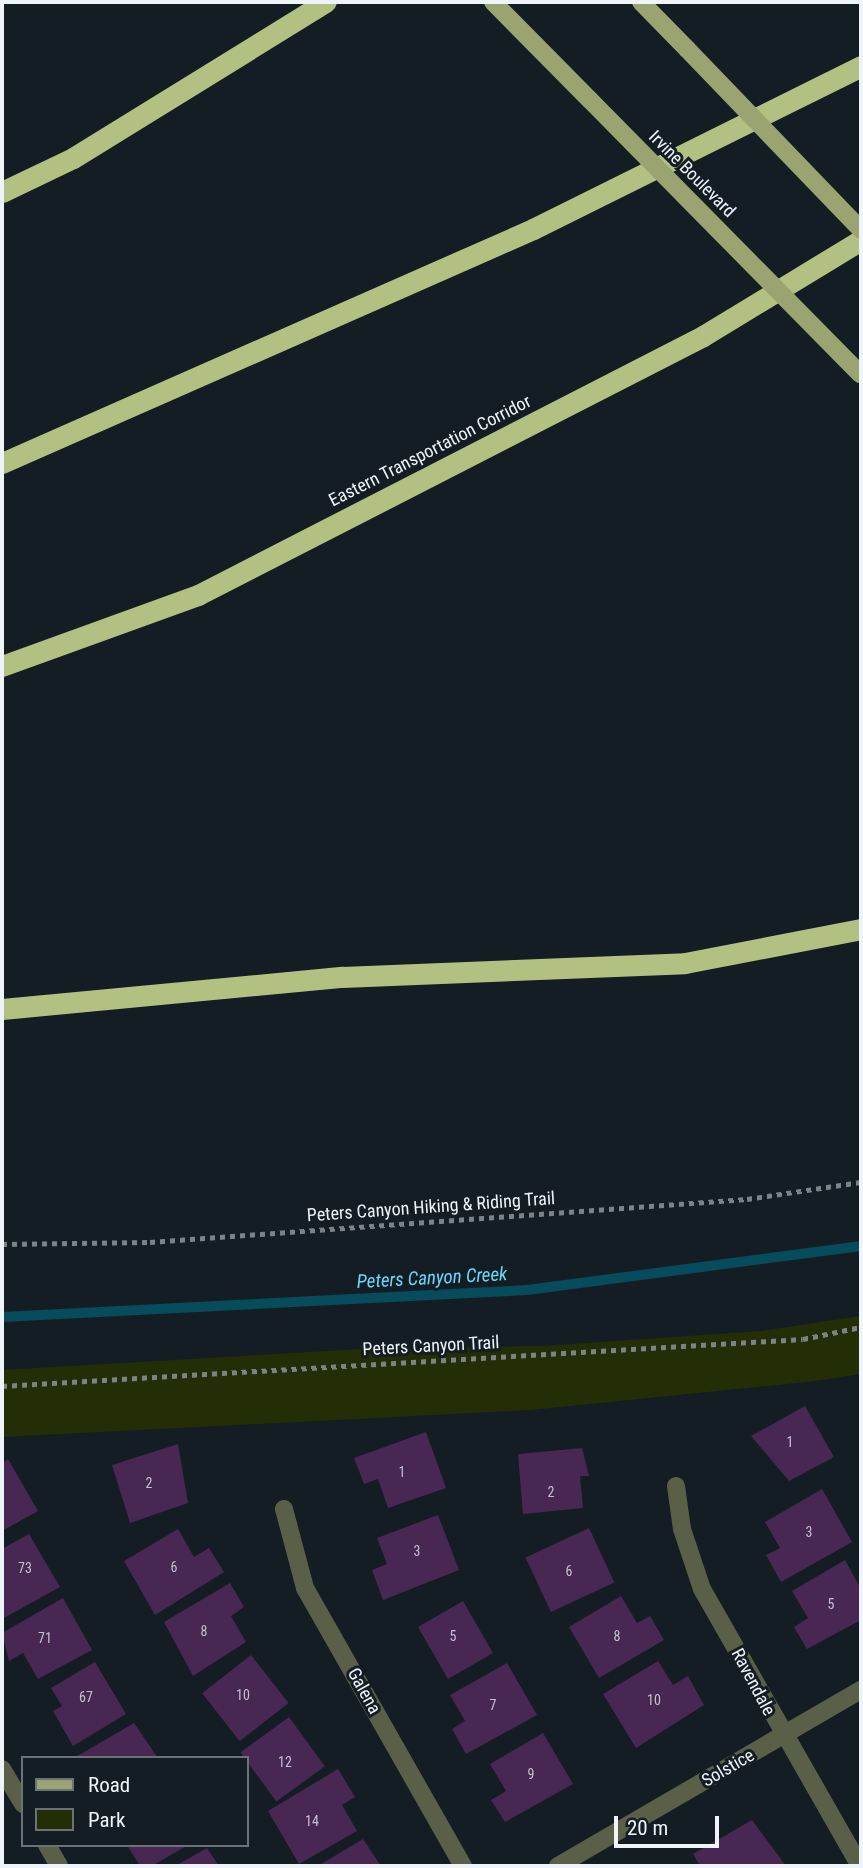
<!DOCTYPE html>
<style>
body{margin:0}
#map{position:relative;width:863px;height:1868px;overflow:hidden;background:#141d24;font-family:"Roboto Condensed",sans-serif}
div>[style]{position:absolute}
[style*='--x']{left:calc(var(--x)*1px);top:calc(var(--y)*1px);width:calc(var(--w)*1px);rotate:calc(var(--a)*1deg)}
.green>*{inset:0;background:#232e07}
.stream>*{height:10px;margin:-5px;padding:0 5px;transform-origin:5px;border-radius:5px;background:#064c5c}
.building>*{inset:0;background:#482753;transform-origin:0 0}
.path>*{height:4.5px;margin-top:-2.25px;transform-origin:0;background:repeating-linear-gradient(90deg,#7b8389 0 5px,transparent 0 10px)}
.minor>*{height:18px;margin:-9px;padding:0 9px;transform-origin:9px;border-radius:9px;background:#5a5f47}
.primary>*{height:18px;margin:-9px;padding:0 9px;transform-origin:9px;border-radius:9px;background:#99a471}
.motorway>*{height:21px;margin:-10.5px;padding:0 10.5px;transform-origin:10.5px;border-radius:10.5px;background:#b2c082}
.primary-bridge>*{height:18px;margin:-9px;padding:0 9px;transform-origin:9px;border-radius:9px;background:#99a471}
span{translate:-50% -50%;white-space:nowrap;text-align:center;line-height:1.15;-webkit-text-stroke:6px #141d24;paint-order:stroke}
.number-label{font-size:14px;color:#c4c1d0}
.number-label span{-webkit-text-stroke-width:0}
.street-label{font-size:18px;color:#eef4f9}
.water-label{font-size:19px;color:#66dafc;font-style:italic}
.frame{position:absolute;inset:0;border:4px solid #eef4f9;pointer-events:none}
.legend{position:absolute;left:21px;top:1756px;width:228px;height:91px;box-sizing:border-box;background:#141d24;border:2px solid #6b7379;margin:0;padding:9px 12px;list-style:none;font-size:21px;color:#eef4f9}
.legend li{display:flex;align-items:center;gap:14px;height:35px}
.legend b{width:35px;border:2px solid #6b7379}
.scale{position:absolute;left:614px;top:1816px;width:105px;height:32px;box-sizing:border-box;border:4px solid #eef4f9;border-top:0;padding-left:9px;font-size:21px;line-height:24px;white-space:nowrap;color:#eef4f9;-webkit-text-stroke:5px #141d24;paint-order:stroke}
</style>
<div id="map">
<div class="green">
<div style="clip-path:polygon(861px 1316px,861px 1374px,815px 1381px,531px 1410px,2px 1437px,2px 1370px,361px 1349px,543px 1346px,761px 1331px)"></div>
</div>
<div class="stream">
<div style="--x:2;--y:1317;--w:526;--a:-2.94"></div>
<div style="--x:527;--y:1290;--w:337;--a:-7.5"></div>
</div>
<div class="building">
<div style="clip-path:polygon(805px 1406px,834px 1457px,789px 1481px,751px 1436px)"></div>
<div style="clip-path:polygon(426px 1432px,446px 1488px,388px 1508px,378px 1479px,364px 1484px,354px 1458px)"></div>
<div style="clip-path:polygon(178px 1444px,188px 1503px,130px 1523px,112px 1465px)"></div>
<div style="clip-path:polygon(582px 1448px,589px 1476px,580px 1476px,583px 1508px,523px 1514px,518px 1454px)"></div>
<div style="clip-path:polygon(8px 1459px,38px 1511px,2px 1531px,2px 1463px)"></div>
<div style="clip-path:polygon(822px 1489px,852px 1542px,781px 1582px,766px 1555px,780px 1548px,765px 1522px)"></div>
<div style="clip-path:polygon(438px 1515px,459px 1570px,383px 1600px,372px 1570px,387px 1564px,377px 1538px)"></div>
<div style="left:589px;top:1528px;width:60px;height:70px;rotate:65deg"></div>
<div style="clip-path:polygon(178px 1529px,194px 1557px,209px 1548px,224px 1572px,155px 1615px,124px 1561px)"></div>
<div style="clip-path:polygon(29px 1534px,60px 1587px,2px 1619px,2px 1549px)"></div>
<div style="clip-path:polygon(845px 1560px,861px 1589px,861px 1620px,807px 1649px,794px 1627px,808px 1618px,792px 1591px)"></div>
<div style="clip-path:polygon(230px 1583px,244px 1607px,231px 1616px,246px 1642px,193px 1676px,164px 1622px)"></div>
<div style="clip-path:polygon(621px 1596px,637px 1623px,650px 1616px,664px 1640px,599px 1678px,569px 1627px)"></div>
<div style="clip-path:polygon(63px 1598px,92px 1650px,38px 1679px,23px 1653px,9px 1661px,2px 1633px)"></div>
<div style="left:463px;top:1601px;width:60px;height:52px;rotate:60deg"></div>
<div style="left:251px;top:1655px;width:61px;height:62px;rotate:52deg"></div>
<div style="clip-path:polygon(658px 1661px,673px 1685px,688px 1676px,704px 1705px,636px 1748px,603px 1694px)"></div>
<div style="clip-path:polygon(95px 1662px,126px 1714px,73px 1746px,53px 1711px,62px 1706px,51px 1688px)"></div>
<div style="clip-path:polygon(507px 1663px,537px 1715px,466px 1754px,452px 1729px,465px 1721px,450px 1695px)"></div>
<div style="left:289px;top:1717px;width:61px;height:60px;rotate:54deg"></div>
<div style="clip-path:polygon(134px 1723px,158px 1758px,74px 1758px)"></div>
<div style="clip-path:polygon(543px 1733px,573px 1784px,505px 1822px,491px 1800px,506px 1791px,490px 1764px)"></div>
<div style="clip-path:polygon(338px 1769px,355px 1797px,342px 1805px,357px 1831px,299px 1864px,268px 1811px)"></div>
<div style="clip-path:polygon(752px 1820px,786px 1866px,700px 1866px,693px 1854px)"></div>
<div style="clip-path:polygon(363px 1839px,381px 1866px,318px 1866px)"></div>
<div style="clip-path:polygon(127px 1845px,188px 1845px,152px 1866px,140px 1866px)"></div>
<div style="clip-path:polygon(207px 1848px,219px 1866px,175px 1866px)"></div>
</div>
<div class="path">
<div style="--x:2;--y:1244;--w:148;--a:-0.8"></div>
<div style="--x:150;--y:1242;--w:599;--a:-4.12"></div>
<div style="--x:747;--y:1199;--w:115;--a:-8.5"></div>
<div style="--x:2;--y:1386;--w:802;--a:-3.36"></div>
<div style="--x:803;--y:1339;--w:59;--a:-11.7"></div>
</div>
<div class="minor">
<div style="--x:676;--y:1486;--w:43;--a:82.1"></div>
<div style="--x:682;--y:1529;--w:63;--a:71.6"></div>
<div style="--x:702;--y:1589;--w:319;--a:60.3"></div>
<div style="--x:284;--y:1509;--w:82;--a:75.1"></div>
<div style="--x:305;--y:1588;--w:320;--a:60.4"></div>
<div style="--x:2;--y:1769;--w:41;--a:59"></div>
<div style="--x:47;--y:1845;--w:24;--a:60"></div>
<div style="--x:558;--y:1866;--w:350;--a:-30.2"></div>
</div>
<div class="primary">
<div style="--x:493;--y:2;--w:138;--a:45.3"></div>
<div style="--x:641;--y:2;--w:66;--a:45.6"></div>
</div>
<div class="motorway">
<div style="--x:2;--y:192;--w:79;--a:-25.6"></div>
<div style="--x:73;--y:158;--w:297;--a:-31.7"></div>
<div style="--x:2;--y:463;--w:580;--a:-23.78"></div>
<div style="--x:533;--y:229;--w:366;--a:-26.4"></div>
<div style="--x:2;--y:666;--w:208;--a:-19.9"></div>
<div style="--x:198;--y:595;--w:568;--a:-27.15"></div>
<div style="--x:703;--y:336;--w:185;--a:-31.3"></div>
<div style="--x:2;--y:1009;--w:342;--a:-5.4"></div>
<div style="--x:342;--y:977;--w:343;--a:-2.3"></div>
<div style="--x:685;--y:963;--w:179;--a:-10.9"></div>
</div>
<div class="primary-bridge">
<div style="--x:687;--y:49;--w:251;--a:46.1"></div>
<div style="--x:590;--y:100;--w:385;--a:45.4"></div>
</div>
<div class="number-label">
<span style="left:790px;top:1442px">1</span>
<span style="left:402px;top:1472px">1</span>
<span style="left:149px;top:1483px">2</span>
<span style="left:551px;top:1492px">2</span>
<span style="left:809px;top:1532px">3</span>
<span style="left:417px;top:1551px">3</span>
<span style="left:174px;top:1567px">6</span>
<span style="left:25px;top:1568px">73</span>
<span style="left:569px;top:1571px">6</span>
<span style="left:831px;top:1604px">5</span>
<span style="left:204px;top:1631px">8</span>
<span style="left:453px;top:1636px">5</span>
<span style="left:617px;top:1636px">8</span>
<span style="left:45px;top:1638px">71</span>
<span style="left:243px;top:1695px">10</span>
<span style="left:86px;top:1697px">67</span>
<span style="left:654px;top:1700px">10</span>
<span style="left:493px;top:1705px">7</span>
<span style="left:285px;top:1762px">12</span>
<span style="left:531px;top:1774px">9</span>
<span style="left:312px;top:1821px">14</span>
</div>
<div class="street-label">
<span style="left:692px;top:174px;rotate:45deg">Irvine Boulevard</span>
<span style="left:430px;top:451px;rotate:-27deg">Eastern Transportation Corridor</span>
<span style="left:431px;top:1207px;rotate:-4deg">Peters Canyon Hiking &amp; Riding Trail</span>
<span style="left:431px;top:1346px;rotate:-3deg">Peters Canyon Trail</span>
<span style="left:753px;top:1682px;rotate:62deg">Ravendale</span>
<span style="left:364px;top:1691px;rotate:61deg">Galena</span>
<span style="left:728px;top:1768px;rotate:-30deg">Solstice</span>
</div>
<div class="water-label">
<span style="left:432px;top:1278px;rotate:-3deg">Peters Canyon Creek</span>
</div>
<div class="frame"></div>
<ul class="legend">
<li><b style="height:9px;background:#99a471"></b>Road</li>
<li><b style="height:19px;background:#232e07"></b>Park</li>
</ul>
<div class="scale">20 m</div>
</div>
